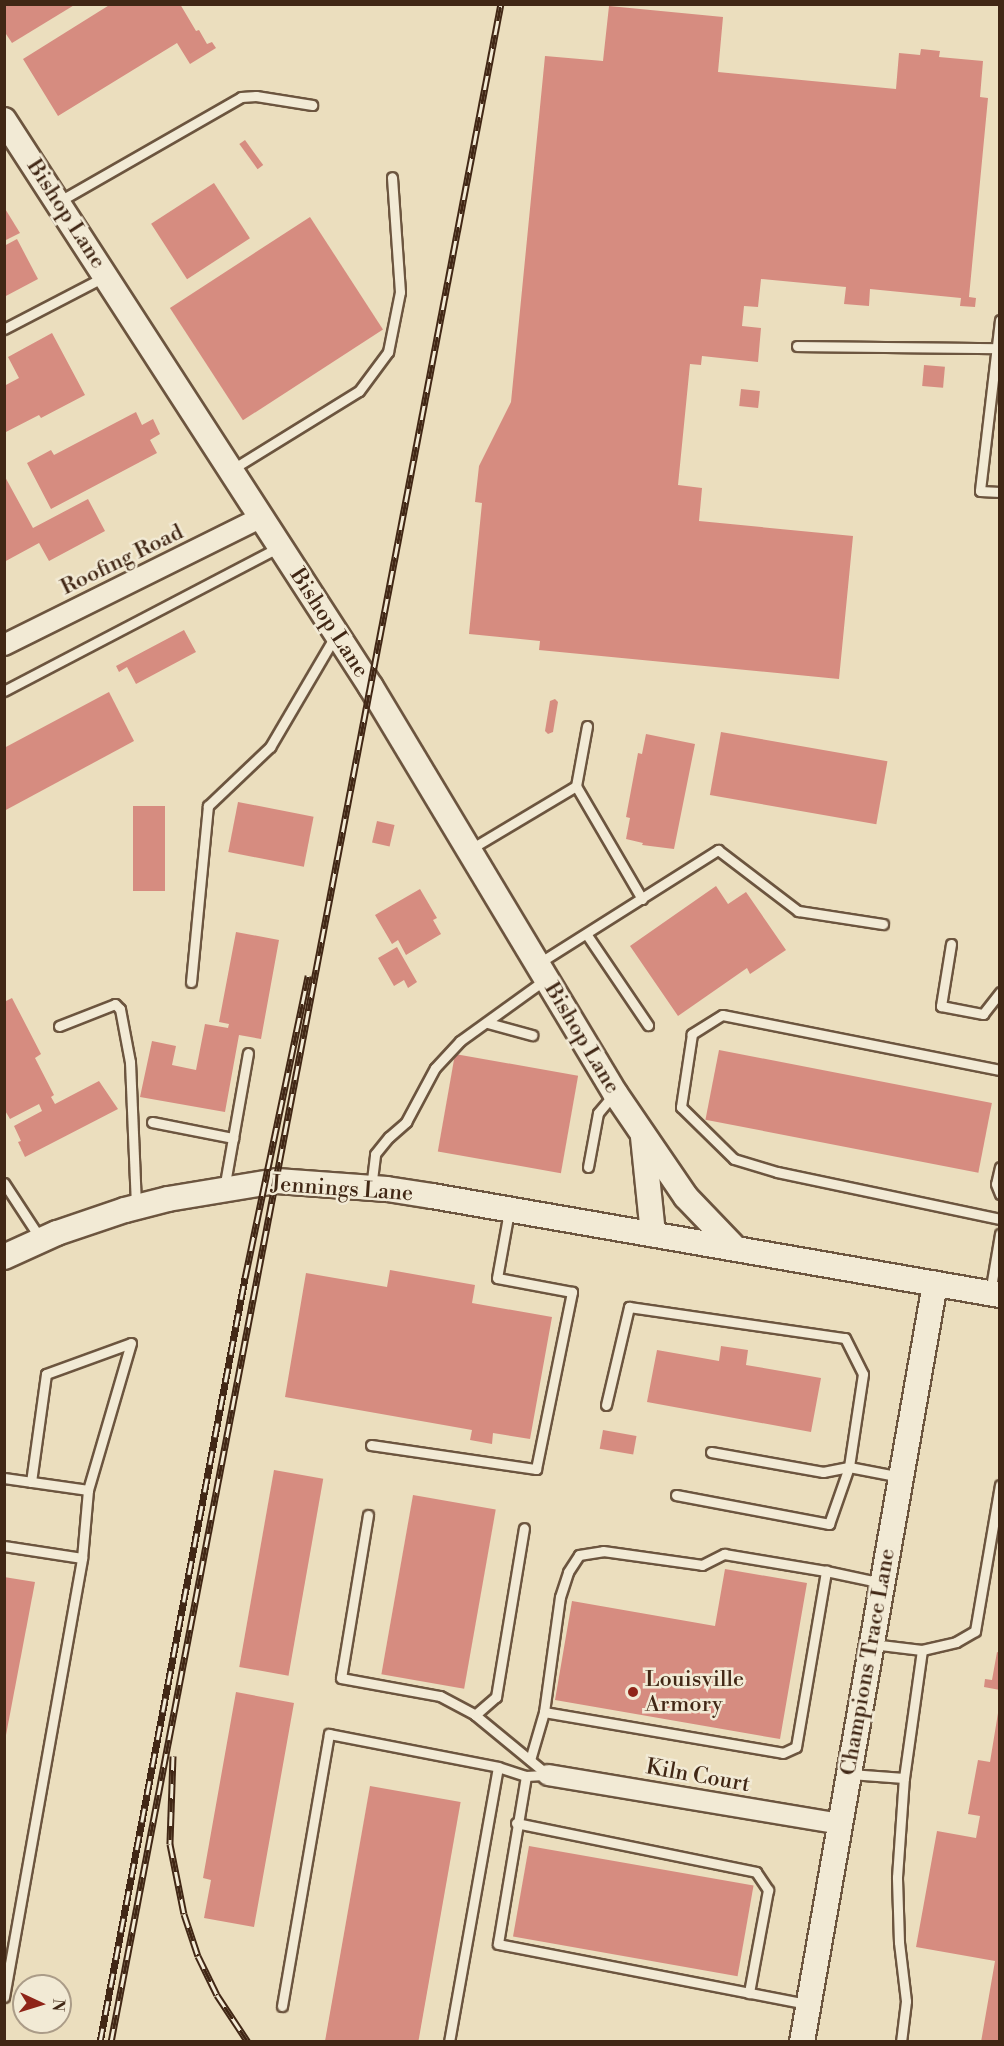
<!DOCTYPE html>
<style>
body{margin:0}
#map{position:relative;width:1004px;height:2046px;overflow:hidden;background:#ebdebe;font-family:"Libre Bodoni",serif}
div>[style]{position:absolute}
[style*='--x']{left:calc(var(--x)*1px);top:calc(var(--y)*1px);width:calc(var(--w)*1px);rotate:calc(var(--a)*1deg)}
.building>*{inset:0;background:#d68c80;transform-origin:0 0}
.roads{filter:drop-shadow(2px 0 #6c553f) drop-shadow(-2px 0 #6c553f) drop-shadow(0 2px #6c553f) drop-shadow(0 -2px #6c553f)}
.service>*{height:9px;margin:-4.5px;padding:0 4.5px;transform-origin:4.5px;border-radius:4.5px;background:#f2ead5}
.minor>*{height:20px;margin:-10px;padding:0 10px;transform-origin:10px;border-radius:10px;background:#f2ead5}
.tertiary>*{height:24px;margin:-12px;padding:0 12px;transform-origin:12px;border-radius:12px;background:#f2ead5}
.rail>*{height:7px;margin-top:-3.5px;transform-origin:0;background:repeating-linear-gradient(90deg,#f2ead5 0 14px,#412715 0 28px);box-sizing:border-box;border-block:2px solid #412715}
.dots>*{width:16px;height:16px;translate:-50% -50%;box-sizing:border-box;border:3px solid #f2ead5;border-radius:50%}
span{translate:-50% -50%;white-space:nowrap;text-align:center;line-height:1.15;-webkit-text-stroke:5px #f2ead5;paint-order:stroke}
.street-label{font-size:22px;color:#412715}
.poi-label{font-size:22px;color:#412715}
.left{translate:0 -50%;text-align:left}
.frame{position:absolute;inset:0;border:6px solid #412715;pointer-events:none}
.north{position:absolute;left:12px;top:1974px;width:60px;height:60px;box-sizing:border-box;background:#f2ead5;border:2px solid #ab9c88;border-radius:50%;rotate:94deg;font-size:16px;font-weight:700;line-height:24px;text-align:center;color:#412715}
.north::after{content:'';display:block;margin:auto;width:21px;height:27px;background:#8f2418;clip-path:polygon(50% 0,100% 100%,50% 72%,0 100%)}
</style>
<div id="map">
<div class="building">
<div style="clip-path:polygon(4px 4px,76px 4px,12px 43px,4px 31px)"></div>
<div style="clip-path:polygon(111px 4px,180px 4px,196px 31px,199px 30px,207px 44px,212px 42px,216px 48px,190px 64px,177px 43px,58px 116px,23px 59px)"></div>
<div style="clip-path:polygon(609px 6px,723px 17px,718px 72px,896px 89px,899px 53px,920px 55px,921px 49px,940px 51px,939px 57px,983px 61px,980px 97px,988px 98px,969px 297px,976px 298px,975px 307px,960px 306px,961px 298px,870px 289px,869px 306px,844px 304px,846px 287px,761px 279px,758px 307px,744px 306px,742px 326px,761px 328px,758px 362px,702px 356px,701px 365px,690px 364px,678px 485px,702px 488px,699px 521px,853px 536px,839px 679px,539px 650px,540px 641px,469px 634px,482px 503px,475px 502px,479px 466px,511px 402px,545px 56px,603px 61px)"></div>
<div style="left:245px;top:140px;width:31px;height:7px;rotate:54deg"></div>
<div style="left:214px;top:183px;width:66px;height:75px;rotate:57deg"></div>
<div style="clip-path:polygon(4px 207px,20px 233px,4px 241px)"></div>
<div style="left:310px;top:217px;width:134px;height:167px;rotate:57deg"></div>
<div style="clip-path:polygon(17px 239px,38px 279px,4px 297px,4px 246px)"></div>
<div style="clip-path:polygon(52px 333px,85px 395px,41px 418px,39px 415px,4px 433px,4px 386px,19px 378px,8px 357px)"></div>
<div style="left:924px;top:365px;width:21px;height:21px;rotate:5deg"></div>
<div style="left:741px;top:389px;width:19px;height:17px;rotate:6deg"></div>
<div style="clip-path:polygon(136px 412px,142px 425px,153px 419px,160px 434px,150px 440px,157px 453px,51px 509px,27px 463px,51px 450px,54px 455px)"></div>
<div style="clip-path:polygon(4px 475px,33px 528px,88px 499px,105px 531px,49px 561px,39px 543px,4px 562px)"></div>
<div style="clip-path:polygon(184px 630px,196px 652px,136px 684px,127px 667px,119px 672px,116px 666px)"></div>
<div style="clip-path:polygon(109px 692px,134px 741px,4px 811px,4px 748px)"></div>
<div style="clip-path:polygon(555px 699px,558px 702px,553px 732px,548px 734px,545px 731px,550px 701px)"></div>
<div style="left:721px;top:732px;width:169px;height:64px;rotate:10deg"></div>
<div style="clip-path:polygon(646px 734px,695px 744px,674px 849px,642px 845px,643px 843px,626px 839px,630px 818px,626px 817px,638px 753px,642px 754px)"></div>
<div style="left:238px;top:802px;width:77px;height:51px;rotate:11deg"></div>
<div style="left:133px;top:806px;width:32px;height:85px"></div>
<div style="left:377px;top:821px;width:18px;height:22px;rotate:13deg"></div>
<div style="clip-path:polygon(716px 886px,728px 904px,746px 892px,786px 950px,750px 974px,747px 968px,678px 1016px,630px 946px)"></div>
<div style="clip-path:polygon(420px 889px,437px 918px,433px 920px,441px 934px,406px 955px,398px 940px,392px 944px,375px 915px)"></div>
<div style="clip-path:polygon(236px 932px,279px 940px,261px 1039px,239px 1035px,225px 1112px,140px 1097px,152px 1041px,176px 1046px,172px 1065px,196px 1070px,205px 1024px,228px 1028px,229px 1024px,219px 1022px)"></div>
<div style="clip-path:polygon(397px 947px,417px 982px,408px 988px,404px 980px,394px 986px,378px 958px)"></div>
<div style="clip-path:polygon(12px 998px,41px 1054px,35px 1058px,54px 1095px,51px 1097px,55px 1104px,99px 1081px,118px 1109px,25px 1157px,18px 1142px,21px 1141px,14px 1126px,42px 1111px,39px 1104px,10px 1119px,4px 1109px,4px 1002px)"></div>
<div style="left:719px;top:1050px;width:278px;height:71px;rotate:11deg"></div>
<div style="left:455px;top:1054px;width:125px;height:99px;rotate:10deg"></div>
<div style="clip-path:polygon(390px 1270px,475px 1285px,472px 1303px,552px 1317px,530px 1439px,493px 1433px,492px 1444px,470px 1440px,472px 1430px,285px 1397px,306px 1273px,387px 1287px)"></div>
<div style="clip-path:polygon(721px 1346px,748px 1350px,746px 1365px,821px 1378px,811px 1432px,647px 1402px,657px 1350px,719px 1361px)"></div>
<div style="left:603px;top:1430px;width:34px;height:19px;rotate:10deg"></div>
<div style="left:274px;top:1470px;width:50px;height:200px;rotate:10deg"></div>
<div style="left:413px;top:1495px;width:84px;height:182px;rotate:10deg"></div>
<div style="clip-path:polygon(725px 1569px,807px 1583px,780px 1739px,555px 1700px,572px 1601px,715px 1626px)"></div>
<div style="clip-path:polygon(4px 1577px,35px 1582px,6px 1735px,4px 1735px)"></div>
<div style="clip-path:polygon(997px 1652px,1000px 1653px,1000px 1690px,984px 1687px,985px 1679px,992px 1680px)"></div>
<div style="clip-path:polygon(236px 1692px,294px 1703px,254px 1927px,204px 1918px,211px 1880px,203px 1878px)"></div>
<div style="clip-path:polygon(998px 1713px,1000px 2042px,981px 2042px,995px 1961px,916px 1947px,937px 1831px,976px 1838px,980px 1816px,968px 1814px,978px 1760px,990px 1762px)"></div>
<div style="left:370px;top:1786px;width:92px;height:260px;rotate:10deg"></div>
<div style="left:529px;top:1846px;width:228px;height:92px;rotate:10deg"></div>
</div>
<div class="roads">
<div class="service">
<div style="--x:58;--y:202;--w:211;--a:-29.8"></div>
<div style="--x:241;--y:97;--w:15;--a:-4"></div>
<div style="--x:256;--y:96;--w:57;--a:9.1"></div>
<div style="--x:1000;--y:320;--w:172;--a:96.7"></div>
<div style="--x:980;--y:491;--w:20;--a:3"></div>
<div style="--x:4;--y:329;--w:113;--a:-27.5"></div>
<div style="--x:797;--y:346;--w:199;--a:0.6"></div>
<div style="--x:231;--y:470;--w:150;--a:-31.7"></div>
<div style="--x:359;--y:391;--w:49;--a:-53.4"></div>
<div style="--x:388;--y:352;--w:61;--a:-78.7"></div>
<div style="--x:400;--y:292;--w:115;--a:-94"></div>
<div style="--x:4;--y:691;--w:311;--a:-27.6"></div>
<div style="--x:576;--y:786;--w:61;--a:-79.6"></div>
<div style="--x:469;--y:850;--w:125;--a:-30.9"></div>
<div style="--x:576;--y:786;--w:131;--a:59.7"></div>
<div style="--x:587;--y:935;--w:109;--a:55.9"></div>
<div style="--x:951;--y:944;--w:63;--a:99.2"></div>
<div style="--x:941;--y:1006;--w:43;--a:10.8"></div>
<div style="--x:983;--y:1014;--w:28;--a:-52"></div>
<div style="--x:539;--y:963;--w:212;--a:-32.3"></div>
<div style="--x:718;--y:850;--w:101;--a:37.3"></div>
<div style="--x:798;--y:911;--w:86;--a:8.7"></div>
<div style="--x:191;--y:982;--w:177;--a:-84.5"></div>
<div style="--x:208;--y:806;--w:86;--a:-43.6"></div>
<div style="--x:270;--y:747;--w:129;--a:-59.6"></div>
<div style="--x:488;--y:1023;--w:46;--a:15.3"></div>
<div style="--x:59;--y:1026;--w:60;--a:-21.4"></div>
<div style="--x:115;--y:1004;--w:7;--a:45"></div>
<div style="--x:120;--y:1009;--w:54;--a:79.3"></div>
<div style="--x:130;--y:1062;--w:143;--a:87.6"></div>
<div style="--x:1000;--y:1070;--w:283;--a:-168.8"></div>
<div style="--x:722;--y:1015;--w:36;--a:148"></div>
<div style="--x:692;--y:1034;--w:74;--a:98.6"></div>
<div style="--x:681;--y:1107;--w:74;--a:44.5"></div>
<div style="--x:734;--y:1159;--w:45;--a:16.8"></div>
<div style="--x:777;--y:1172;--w:228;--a:11.9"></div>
<div style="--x:152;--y:1122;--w:83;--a:11.2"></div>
<div style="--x:588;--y:1167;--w:55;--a:-79.5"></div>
<div style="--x:598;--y:1113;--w:23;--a:-50"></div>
<div style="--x:1000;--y:1167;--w:17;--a:103"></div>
<div style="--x:996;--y:1184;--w:11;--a:68"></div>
<div style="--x:4;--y:1183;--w:66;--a:56.8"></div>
<div style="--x:371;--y:1188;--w:34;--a:-83"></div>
<div style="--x:375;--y:1154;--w:22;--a:-51"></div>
<div style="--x:389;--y:1137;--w:23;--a:-41"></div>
<div style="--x:406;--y:1122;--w:61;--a:-61.8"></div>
<div style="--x:435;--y:1068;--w:37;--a:-47"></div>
<div style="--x:460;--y:1041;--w:106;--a:-35.8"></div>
<div style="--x:224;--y:1189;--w:138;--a:-80"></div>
<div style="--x:990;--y:1293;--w:60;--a:-80.4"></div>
<div style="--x:606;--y:1405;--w:101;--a:-76.8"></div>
<div style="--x:629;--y:1307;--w:218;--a:8.2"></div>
<div style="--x:845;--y:1338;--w:40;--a:63.4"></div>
<div style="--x:863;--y:1374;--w:94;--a:98.6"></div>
<div style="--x:849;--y:1467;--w:53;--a:10.9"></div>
<div style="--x:371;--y:1445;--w:167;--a:8.3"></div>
<div style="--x:536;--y:1469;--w:181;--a:-78.5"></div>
<div style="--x:572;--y:1292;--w:76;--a:-169.4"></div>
<div style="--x:497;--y:1278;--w:68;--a:-79.8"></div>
<div style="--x:711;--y:1452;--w:114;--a:10.1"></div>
<div style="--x:823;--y:1472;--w:26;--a:-11"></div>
<div style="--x:4;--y:1478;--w:85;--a:8.1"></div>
<div style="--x:88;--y:1490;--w:68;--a:95"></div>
<div style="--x:82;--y:1558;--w:79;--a:-171.3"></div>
<div style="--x:31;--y:1482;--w:109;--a:-82.1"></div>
<div style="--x:46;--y:1374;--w:90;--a:-20"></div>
<div style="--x:131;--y:1343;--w:153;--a:106.3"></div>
<div style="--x:676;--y:1495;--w:156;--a:10.7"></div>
<div style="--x:829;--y:1524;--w:60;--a:-70.7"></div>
<div style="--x:368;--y:1515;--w:165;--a:99.4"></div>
<div style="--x:341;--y:1678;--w:101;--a:10.3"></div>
<div style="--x:440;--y:1696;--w:40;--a:28"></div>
<div style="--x:475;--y:1715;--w:94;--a:39.4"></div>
<div style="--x:872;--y:1644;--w:50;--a:6.8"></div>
<div style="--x:922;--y:1650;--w:35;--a:-13"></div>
<div style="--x:956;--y:1642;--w:22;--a:-30"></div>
<div style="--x:975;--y:1631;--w:148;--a:-80.3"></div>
<div style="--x:544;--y:1712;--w:116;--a:-82.1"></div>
<div style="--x:560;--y:1597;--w:26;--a:-72"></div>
<div style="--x:568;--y:1572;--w:20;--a:-57"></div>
<div style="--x:579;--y:1555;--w:24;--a:-9"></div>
<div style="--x:603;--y:1551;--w:100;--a:8"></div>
<div style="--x:702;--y:1565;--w:25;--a:-27"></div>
<div style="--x:724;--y:1554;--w:103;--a:9.5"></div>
<div style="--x:475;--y:1715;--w:28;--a:-41"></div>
<div style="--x:496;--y:1697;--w:171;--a:-80.6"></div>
<div style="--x:530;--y:1760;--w:50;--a:-73.7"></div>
<div style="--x:544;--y:1712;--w:242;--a:9.7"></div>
<div style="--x:783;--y:1753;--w:14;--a:-25"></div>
<div style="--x:796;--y:1747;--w:179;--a:-80.3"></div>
<div style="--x:826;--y:1571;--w:57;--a:12.1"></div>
<div style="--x:850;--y:1774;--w:54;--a:4.2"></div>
<div style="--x:904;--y:1778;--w:129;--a:-82"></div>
<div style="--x:526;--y:1776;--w:170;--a:99.5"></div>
<div style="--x:498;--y:1944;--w:316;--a:11"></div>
<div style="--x:516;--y:1823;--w:245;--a:11.5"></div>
<div style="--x:756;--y:1872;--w:22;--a:56"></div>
<div style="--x:768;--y:1890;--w:105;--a:100.5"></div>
<div style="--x:4;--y:1997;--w:446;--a:-79.9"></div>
<div style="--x:282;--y:2006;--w:276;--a:-80.2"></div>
<div style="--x:329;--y:1734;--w:172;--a:11"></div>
<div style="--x:449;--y:2042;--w:279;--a:-79.9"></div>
<div style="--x:498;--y:1767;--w:29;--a:18"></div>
<div style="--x:526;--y:1776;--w:22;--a:-3"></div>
<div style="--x:901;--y:2042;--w:41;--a:-83"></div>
<div style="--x:906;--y:2001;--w:59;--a:-96.8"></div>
<div style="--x:899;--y:1942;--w:65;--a:-91.8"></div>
<div style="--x:897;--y:1877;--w:99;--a:-86"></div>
</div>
<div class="minor">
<div style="--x:4;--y:645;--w:286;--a:-26.4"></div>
<div style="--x:548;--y:1775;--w:296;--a:9.5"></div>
</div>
<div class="tertiary">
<div style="--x:4;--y:120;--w:675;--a:57.09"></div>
<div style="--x:371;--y:687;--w:474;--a:59"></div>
<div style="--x:615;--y:1093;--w:126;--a:55.7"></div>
<div style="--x:686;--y:1197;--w:69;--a:46.2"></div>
<div style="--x:643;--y:1137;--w:98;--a:84.1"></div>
<div style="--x:4;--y:1257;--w:58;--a:-24.4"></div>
<div style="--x:57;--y:1233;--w:72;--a:-18.7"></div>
<div style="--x:125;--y:1210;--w:44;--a:-14.3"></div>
<div style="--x:168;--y:1199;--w:110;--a:-9.4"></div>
<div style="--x:277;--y:1181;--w:110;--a:4.2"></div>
<div style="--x:387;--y:1189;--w:46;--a:8.8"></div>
<div style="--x:432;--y:1196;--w:577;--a:9.89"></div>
<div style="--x:802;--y:2042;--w:770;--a:-80.05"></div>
</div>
</div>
<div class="rail">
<div style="--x:173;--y:1756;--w:88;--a:92"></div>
<div style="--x:170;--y:1844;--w:71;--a:78.7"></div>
<div style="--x:184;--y:1914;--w:44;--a:71.6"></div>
<div style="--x:198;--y:1956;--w:43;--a:64"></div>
<div style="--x:217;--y:1995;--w:56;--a:56.6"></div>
<div style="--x:100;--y:2042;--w:778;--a:-79.25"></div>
<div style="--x:245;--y:1278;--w:309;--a:-78.2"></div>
<div style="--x:111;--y:2042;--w:2075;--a:-79.17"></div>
</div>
<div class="dots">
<div style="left:633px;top:1692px;background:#8f2418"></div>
</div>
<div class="street-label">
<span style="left:66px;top:214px;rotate:57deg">Bishop Lane</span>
<span style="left:122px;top:560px;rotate:-26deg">Roofing Road</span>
<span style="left:329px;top:623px;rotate:57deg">Bishop Lane</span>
<span style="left:582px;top:1038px;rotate:59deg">Bishop Lane</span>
<span style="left:342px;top:1189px;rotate:4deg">Jennings Lane</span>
<span style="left:868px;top:1662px;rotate:-80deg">Champions Trace Lane</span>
<span style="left:698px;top:1776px;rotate:10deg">Kiln Court</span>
</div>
<div class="poi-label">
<span class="left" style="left:645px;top:1692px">Louisville<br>Armory</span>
</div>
<div class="frame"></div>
<div class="north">N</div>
</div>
